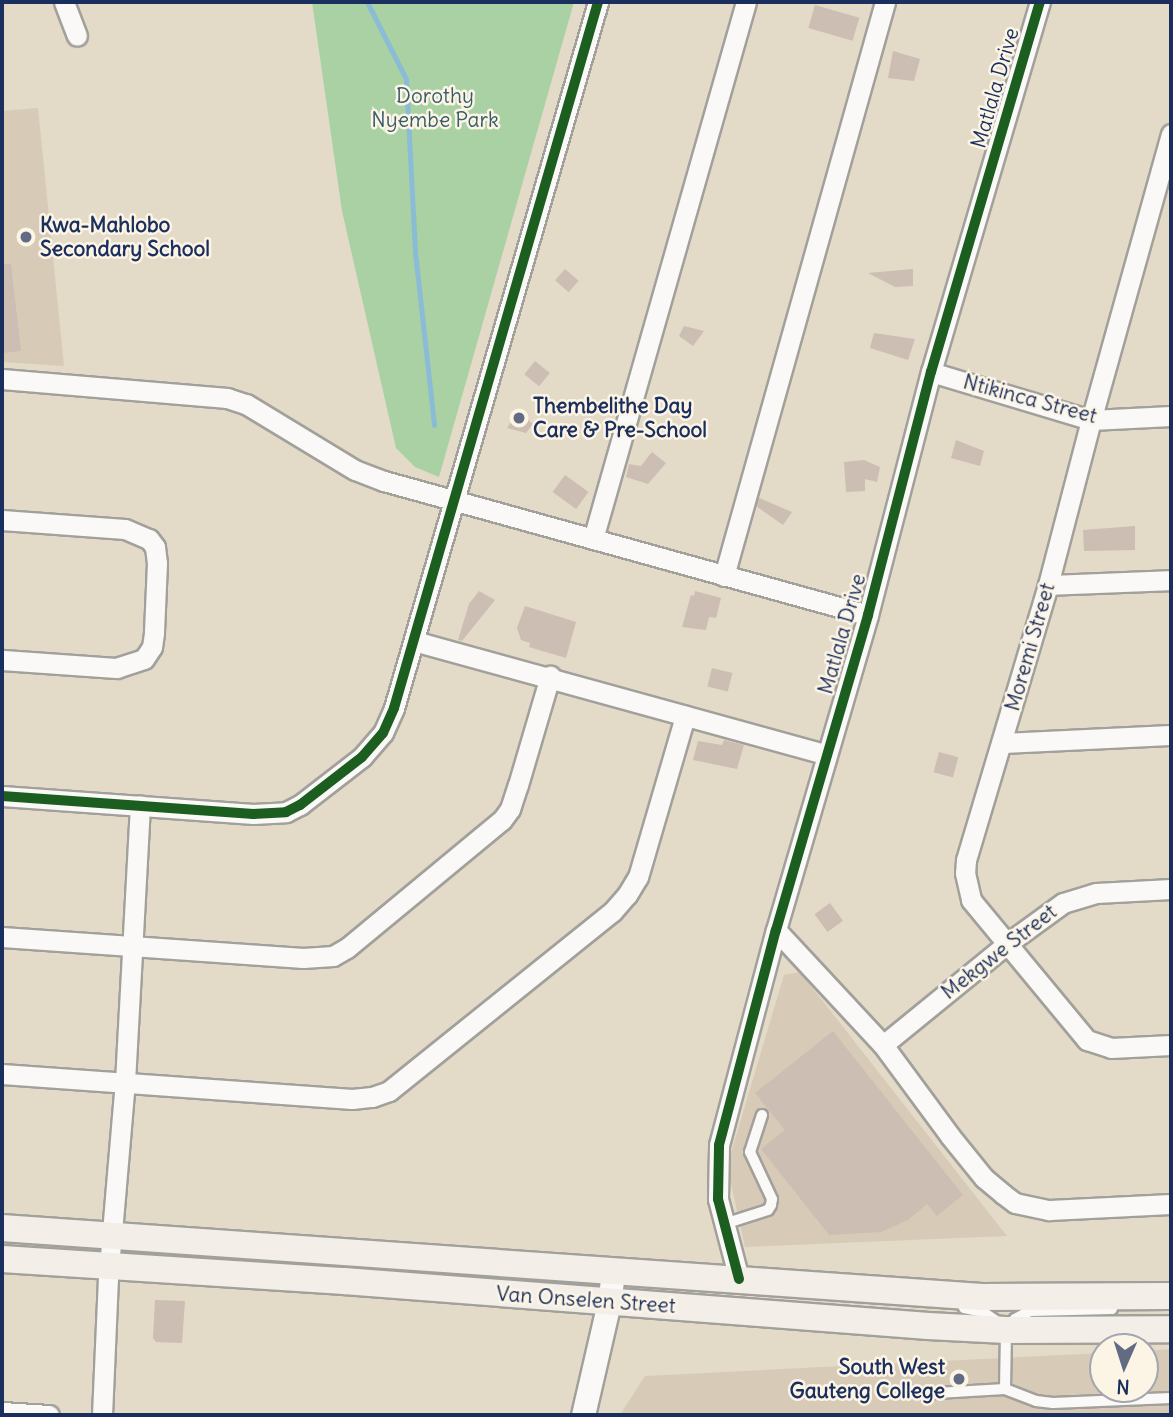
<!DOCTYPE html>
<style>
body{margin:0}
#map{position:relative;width:1173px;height:1417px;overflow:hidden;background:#e3dac8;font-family:Delius,sans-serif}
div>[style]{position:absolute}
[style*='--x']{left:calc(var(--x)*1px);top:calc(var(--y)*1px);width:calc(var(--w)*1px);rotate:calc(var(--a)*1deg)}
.built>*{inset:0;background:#d7cbb8}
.green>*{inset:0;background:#aad1a4}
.stream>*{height:5px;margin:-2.5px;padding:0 2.5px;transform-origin:2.5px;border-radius:2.5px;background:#8abcd6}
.building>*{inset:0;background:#ccbeb2;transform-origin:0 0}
.roads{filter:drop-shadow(2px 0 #a2a09b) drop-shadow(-2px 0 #a2a09b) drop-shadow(0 2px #a2a09b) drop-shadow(0 -2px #a2a09b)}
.service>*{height:10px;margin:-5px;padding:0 5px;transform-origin:5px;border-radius:5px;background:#fbf9f7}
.minor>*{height:19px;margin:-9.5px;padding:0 9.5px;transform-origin:9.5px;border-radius:9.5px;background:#fbf9f7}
.tertiary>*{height:23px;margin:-11.5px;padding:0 11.5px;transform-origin:11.5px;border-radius:11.5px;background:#fbf9f7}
.secondary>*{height:26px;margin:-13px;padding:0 13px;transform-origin:13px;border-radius:13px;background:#f3efe8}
.cycleway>*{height:10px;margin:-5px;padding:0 5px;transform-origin:5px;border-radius:5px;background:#1b5e20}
.dots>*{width:19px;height:19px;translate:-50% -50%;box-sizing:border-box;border:4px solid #fcf5e5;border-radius:50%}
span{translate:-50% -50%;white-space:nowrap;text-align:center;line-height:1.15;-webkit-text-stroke:5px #fcf5e5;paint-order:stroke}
.street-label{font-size:21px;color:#1b2f5e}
.park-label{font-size:21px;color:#385d6a}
.poi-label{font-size:21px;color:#1b2f5e;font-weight:700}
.left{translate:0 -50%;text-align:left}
.right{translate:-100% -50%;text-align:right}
.frame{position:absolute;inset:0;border:4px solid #1b2f5e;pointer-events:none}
.north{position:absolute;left:1089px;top:1333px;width:70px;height:70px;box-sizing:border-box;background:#fcf5e5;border:2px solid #a2a6af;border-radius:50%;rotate:183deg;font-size:19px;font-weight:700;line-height:28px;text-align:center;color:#1b2f5e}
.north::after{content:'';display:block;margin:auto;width:24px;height:32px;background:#616b83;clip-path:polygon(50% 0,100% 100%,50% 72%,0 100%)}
</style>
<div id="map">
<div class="built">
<div style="clip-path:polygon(38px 108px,64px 366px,2px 362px,2px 111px)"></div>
<div style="clip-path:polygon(800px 972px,1007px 1236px,745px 1247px,727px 1166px,784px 975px)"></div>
<div style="clip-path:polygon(1171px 1349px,1171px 1415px,620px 1415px,645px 1376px,1103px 1353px,1103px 1389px,1145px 1389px,1145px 1351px)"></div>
</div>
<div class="green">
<div style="clip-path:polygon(312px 2px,574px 2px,439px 477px,415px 467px,396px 448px,342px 211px)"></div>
</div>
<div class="stream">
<div style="--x:367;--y:2;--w:86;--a:63.1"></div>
<div style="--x:406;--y:79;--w:173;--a:87"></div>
<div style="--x:415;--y:252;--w:174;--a:83.7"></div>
</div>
<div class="building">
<div style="left:815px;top:5px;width:46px;height:24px;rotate:16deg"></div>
<div style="clip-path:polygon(893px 51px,920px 59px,914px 81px,888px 78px)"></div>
<div style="clip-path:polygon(2px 264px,11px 264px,21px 351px,2px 353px)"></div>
<div style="left:565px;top:269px;width:18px;height:15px;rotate:41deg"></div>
<div style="clip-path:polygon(913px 269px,913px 286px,895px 287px,868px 273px)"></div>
<div style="clip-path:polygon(684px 326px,704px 331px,693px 346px,679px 336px)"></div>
<div style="clip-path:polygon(874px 333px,915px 339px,908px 360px,870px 348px)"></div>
<div style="left:535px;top:361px;width:19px;height:17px;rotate:39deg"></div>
<div style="clip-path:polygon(518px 412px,533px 424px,526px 433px,507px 428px)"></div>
<div style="clip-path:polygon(956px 440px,984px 451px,980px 466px,951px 458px)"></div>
<div style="clip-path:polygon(652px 452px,666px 463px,648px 484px,626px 477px,629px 464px,641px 466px)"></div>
<div style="clip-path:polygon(864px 460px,880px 467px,877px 482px,865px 479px,865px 491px,846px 492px,844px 462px)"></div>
<div style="left:565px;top:475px;width:29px;height:21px;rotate:36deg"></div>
<div style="clip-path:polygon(759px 498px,792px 512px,783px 525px,756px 506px)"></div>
<div style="clip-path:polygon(1135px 526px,1135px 550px,1084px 551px,1083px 530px)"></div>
<div style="clip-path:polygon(479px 591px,495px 600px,462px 641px,458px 640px,469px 604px)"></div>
<div style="clip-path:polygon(695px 591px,721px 598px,716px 618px,709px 617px,706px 630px,682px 627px,691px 595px,694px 596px)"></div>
<div style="clip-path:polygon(525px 606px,576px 622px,566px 658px,529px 647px,530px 643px,521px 640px,517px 628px)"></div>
<div style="left:712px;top:668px;width:21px;height:19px;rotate:14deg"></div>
<div style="clip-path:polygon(724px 740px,744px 745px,737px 769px,693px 760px,698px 741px,722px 745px)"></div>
<div style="left:939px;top:752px;width:20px;height:21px;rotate:15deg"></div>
<div style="left:830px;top:903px;width:22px;height:19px;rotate:54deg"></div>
<div style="clip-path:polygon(833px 1031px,963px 1195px,937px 1216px,927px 1204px,908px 1220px,881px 1232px,829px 1235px,761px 1149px,785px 1130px,755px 1093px)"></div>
<div style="clip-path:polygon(155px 1300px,185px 1301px,182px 1343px,156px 1342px,153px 1338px)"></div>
</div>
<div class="roads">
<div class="service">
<div style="--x:724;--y:1224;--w:46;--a:-17.7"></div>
<div style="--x:768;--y:1210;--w:6;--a:-59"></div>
<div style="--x:771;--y:1205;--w:6;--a:-81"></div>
<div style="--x:772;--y:1199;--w:52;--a:-115.1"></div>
<div style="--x:750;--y:1152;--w:39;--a:-72"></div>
<div style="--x:964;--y:1308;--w:19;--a:12"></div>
<div style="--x:983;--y:1312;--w:18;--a:34"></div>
<div style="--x:1005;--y:1389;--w:33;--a:21"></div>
<div style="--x:1036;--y:1401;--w:17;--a:7"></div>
<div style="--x:1053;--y:1403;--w:118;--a:-2.4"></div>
<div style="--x:920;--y:1394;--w:85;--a:-3.4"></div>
<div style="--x:1005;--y:1389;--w:59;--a:-89"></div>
<div style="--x:1006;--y:1330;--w:14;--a:-51"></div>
<div style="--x:1015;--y:1319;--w:17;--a:-28"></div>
<div style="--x:1030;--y:1311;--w:82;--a:-1.4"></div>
</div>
<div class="minor">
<div style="--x:64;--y:2;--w:36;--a:69"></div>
<div style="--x:1171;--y:134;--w:297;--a:105.6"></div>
<div style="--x:1091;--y:420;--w:171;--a:104.6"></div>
<div style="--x:1048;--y:585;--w:287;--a:106.6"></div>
<div style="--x:966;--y:860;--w:13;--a:94"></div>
<div style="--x:965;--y:873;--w:28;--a:77"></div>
<div style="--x:971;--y:900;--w:182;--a:50.4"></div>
<div style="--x:1087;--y:1040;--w:25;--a:18"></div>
<div style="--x:1111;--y:1048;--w:60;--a:-2.9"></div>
<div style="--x:931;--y:372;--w:167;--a:16.7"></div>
<div style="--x:1091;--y:420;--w:80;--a:-2.9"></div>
<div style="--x:2;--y:379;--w:226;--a:4.8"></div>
<div style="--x:227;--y:398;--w:20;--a:18"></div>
<div style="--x:246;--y:404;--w:127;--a:31.2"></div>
<div style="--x:355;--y:470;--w:31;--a:21"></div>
<div style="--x:384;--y:481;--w:502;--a:15.48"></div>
<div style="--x:2;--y:520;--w:123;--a:4.2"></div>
<div style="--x:125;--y:529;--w:26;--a:23"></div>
<div style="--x:149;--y:539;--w:10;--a:53"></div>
<div style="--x:155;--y:547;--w:16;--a:83"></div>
<div style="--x:157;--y:563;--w:70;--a:92.5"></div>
<div style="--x:154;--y:633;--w:14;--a:98"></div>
<div style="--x:152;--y:647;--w:14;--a:124"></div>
<div style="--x:144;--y:659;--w:28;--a:162"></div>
<div style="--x:117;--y:668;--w:115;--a:-176"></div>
<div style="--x:593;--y:539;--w:558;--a:-74.1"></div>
<div style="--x:724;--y:576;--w:596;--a:-74.33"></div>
<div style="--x:1048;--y:585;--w:123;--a:-2.3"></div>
<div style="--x:414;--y:641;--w:428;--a:15.4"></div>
<div style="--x:1002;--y:743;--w:169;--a:-2.7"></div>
<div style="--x:2;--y:796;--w:252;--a:4.1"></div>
<div style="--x:253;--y:814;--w:33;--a:-3"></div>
<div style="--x:286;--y:812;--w:16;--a:-27"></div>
<div style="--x:300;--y:805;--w:78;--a:-37.7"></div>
<div style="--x:362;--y:757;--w:32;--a:-49"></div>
<div style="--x:383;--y:733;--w:27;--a:-66"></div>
<div style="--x:394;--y:708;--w:735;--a:-73.88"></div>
<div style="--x:776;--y:930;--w:157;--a:47.1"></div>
<div style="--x:883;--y:1045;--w:113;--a:53.6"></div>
<div style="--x:950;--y:1136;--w:54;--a:51"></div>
<div style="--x:984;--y:1178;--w:25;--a:40"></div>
<div style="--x:1003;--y:1194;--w:15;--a:37"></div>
<div style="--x:1015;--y:1203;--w:35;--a:12"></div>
<div style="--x:1049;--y:1210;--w:122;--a:-2.8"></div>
<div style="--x:2;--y:937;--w:302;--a:4"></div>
<div style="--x:303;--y:958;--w:30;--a:-4"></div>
<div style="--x:333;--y:956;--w:16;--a:-30"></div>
<div style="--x:347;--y:948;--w:201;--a:-39.6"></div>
<div style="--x:502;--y:820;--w:14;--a:-54"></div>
<div style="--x:510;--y:809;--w:25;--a:-72"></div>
<div style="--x:518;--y:785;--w:114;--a:-73.6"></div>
<div style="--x:883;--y:1045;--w:161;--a:-39.2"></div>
<div style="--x:1008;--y:943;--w:68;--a:-36"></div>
<div style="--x:1063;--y:903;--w:34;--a:-17"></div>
<div style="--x:1096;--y:893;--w:75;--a:-3.1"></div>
<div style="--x:2;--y:1074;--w:351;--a:4.1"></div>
<div style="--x:352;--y:1099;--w:20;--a:-6"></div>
<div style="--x:372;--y:1097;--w:18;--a:-19"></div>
<div style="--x:389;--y:1091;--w:286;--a:-38.8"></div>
<div style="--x:612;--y:912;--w:23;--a:-49"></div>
<div style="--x:627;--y:895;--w:21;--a:-59"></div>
<div style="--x:638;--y:877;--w:168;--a:-73.7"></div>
<div style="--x:739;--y:1279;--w:83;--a:-104.7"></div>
<div style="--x:718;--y:1199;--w:54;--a:-88.9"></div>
<div style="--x:719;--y:1145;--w:222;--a:-75.2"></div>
<div style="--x:776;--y:930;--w:328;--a:-73.7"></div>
<div style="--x:868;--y:615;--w:251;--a:-75.5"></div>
<div style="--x:931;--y:372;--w:386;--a:-73.6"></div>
<div style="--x:2;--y:1412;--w:47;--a:3.7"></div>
<div style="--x:102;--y:1415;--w:136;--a:-87.5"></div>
<div style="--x:108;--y:1279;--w:198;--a:-85.1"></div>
<div style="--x:125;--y:1082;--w:277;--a:-86.9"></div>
</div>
<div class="tertiary">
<div style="--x:583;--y:1415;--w:116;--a:-77"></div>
<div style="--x:609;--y:1302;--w:29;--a:-82"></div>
</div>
<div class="secondary">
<div style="--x:2;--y:1228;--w:982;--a:4.03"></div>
<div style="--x:982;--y:1297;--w:189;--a:-0.3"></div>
<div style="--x:2;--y:1259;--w:343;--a:3.7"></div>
<div style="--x:344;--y:1281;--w:586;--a:4.41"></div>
<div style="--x:928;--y:1326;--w:78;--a:2.9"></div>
<div style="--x:1006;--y:1330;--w:165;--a:-0.3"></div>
</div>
</div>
<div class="cycleway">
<div style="--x:2;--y:796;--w:252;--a:4.1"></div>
<div style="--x:253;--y:814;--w:33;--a:-3"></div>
<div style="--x:286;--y:812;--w:16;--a:-27"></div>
<div style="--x:300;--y:805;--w:78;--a:-37.7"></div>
<div style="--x:362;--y:757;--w:32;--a:-49"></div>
<div style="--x:383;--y:733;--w:27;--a:-66"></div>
<div style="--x:394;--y:708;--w:735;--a:-73.88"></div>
<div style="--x:739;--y:1279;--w:83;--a:-104.7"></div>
<div style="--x:718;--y:1199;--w:54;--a:-88.9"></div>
<div style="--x:719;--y:1145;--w:222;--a:-75.2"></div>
<div style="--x:776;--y:930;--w:328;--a:-73.7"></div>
<div style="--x:868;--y:615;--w:251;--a:-75.5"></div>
<div style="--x:931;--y:372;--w:386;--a:-73.6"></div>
</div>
<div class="dots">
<div style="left:26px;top:237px;background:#616b83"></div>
<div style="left:519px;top:418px;background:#616b83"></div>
<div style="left:959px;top:1379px;background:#616b83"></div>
</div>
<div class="street-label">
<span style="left:995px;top:88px;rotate:-74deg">Matlala Drive</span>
<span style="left:1030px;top:399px;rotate:15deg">Ntikinca Street</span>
<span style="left:842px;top:634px;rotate:-74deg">Matlala Drive</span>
<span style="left:1030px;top:647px;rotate:-74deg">Moremi Street</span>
<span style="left:999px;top:952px;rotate:-38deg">Mekgwe Street</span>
<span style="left:586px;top:1300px;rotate:4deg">Van Onselen Street</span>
</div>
<div class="park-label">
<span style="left:435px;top:108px">Dorothy<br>Nyembe Park</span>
</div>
<div class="poi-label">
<span class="left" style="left:40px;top:237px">Kwa-Mahlobo<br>Secondary School</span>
<span class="left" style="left:533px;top:418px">Thembelithe Day<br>Care &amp; Pre-School</span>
<span class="right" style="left:945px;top:1379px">South West<br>Gauteng College</span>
</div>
<div class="frame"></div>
<div class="north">N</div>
</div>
